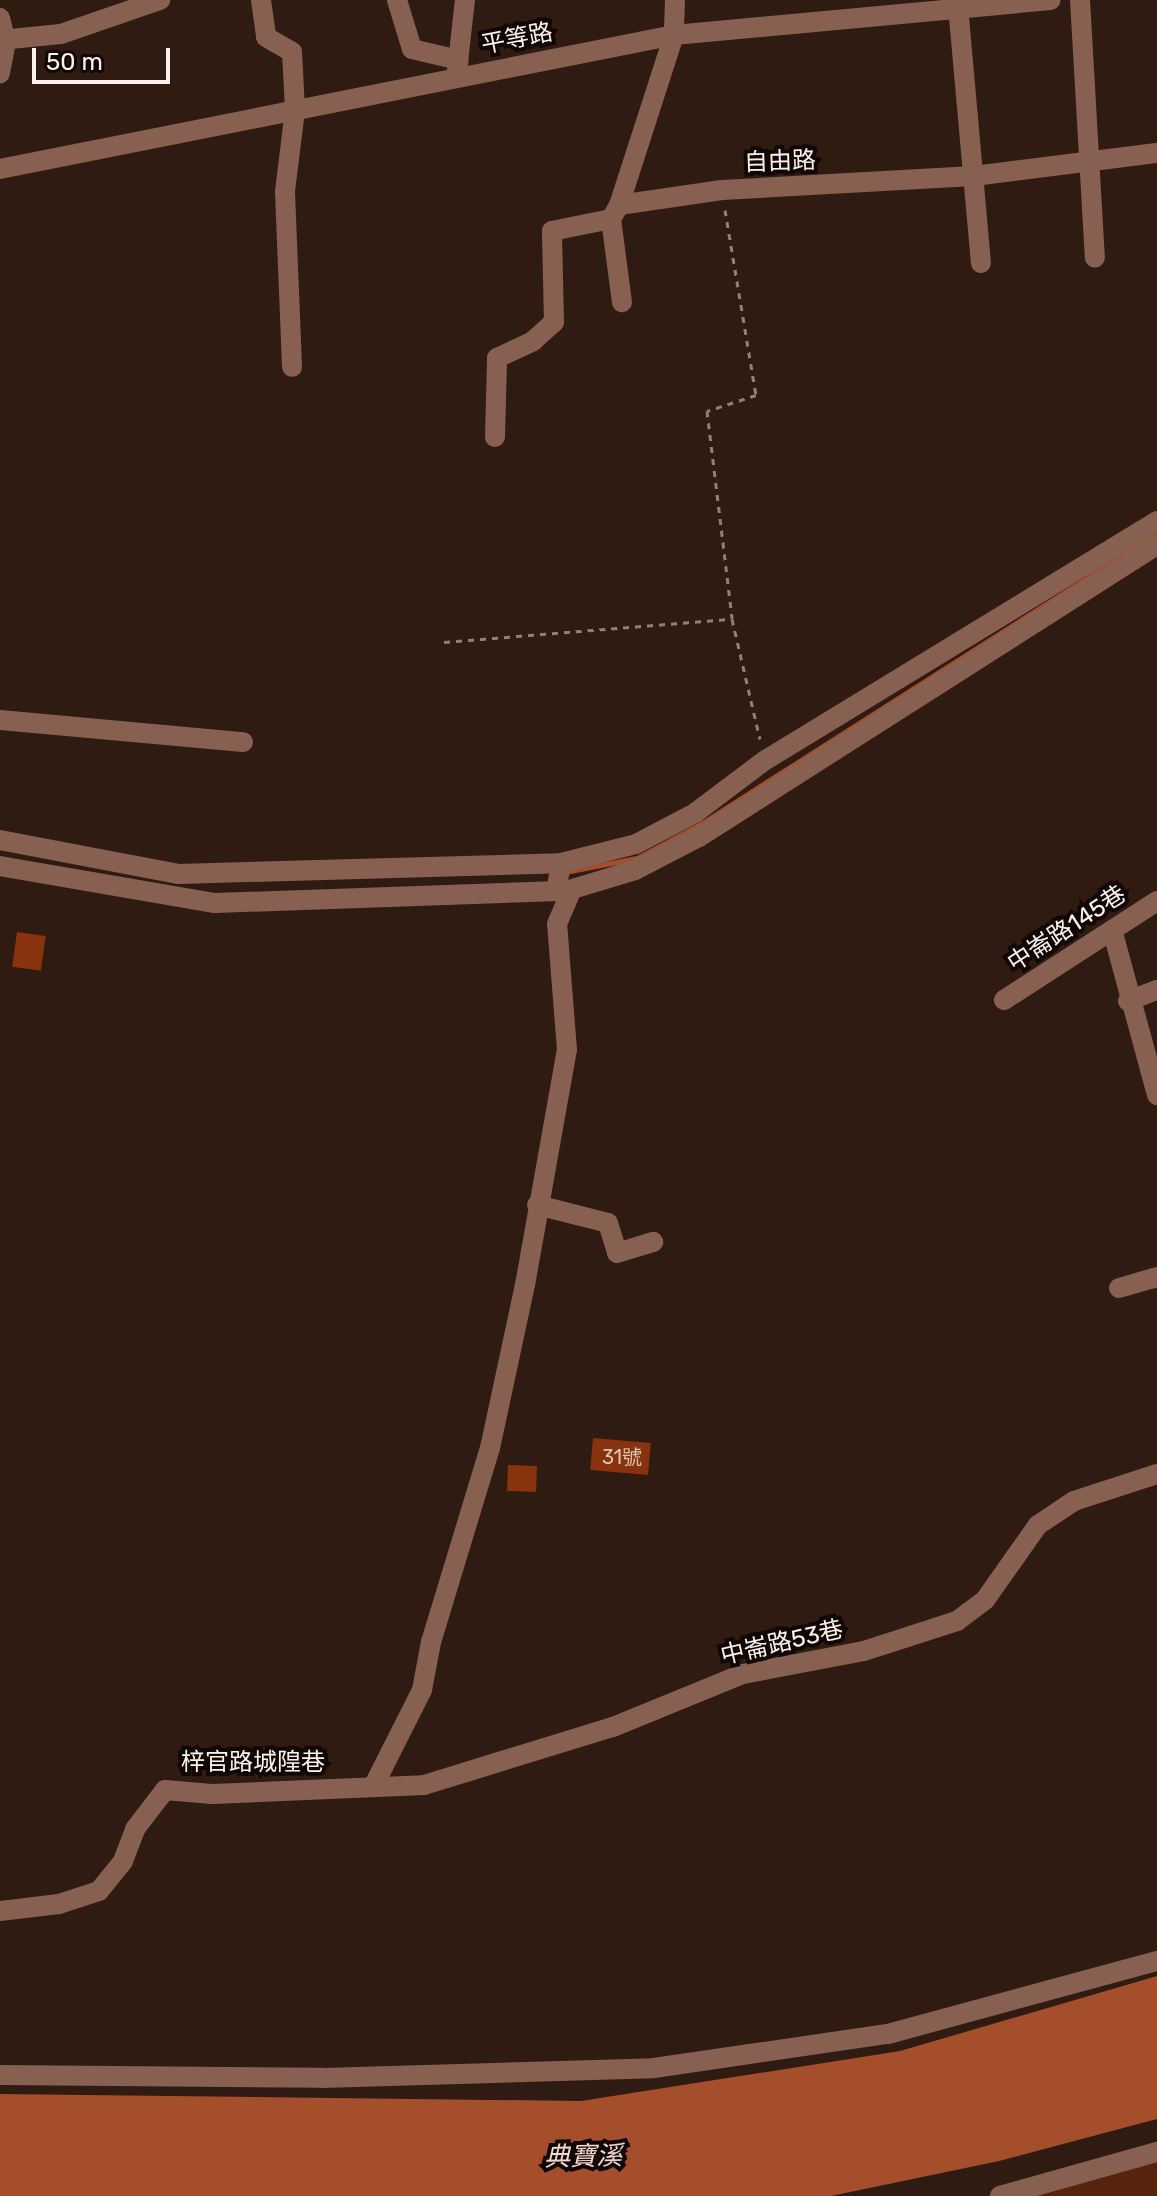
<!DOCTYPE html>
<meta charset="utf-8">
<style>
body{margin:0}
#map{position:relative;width:1157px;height:2196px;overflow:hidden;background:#301b13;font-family:Rubik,"Noto Sans TC",sans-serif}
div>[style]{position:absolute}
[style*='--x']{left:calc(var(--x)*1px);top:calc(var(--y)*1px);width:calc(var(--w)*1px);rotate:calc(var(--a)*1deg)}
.green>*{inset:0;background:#57230d}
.water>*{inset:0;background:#a44e2c}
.stream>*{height:5px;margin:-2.5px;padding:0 2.5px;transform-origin:2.5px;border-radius:2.5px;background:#a44e2c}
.building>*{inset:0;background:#86330e;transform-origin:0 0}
.path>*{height:3px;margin-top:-1.5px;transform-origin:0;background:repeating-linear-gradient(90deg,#91807a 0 6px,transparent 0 12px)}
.minor>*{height:20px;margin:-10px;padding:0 10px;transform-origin:10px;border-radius:10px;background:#876052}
span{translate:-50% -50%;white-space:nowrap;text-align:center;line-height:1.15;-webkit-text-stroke:8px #110805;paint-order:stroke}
.number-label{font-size:20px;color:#dfc2b4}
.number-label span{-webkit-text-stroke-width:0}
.street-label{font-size:24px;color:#fdf1ec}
.water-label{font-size:26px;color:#f2d9d0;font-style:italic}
.scale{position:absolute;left:32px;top:48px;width:138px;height:36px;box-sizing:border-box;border:4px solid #fdf1ec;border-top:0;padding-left:10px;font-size:24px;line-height:28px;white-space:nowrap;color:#fdf1ec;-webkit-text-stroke:6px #110805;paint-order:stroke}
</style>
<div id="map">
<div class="green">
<div style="clip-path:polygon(1157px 2159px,1157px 2196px,1027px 2196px)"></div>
</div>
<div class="water">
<div style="clip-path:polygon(1157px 1976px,1157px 2119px,999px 2161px,831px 2196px,0 2196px,0 2094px,581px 2101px,900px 2051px)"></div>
</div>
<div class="stream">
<div style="--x:565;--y:872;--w:73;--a:-11"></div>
<div style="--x:637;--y:858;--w:74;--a:-28.3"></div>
<div style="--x:702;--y:823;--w:540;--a:-32.51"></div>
</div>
<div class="building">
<div style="left:17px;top:932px;width:29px;height:35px;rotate:8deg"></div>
<div style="left:593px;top:1438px;width:58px;height:32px;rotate:5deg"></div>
<div style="left:508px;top:1465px;width:29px;height:26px;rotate:2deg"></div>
</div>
<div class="path">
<div style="--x:725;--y:210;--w:188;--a:80.5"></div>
<div style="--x:756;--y:395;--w:52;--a:161.9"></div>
<div style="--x:707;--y:411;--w:209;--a:83.1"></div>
<div style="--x:732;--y:619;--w:123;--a:76.9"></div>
<div style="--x:444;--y:642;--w:289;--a:-4.6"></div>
</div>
<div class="minor">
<div style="--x:261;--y:0;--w:37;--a:82"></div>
<div style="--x:266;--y:37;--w:30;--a:30"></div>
<div style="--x:292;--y:52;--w:58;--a:87"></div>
<div style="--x:295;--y:110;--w:83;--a:97"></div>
<div style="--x:285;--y:192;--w:175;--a:87.7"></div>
<div style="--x:397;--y:0;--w:51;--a:73"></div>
<div style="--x:412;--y:49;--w:48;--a:13.2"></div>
<div style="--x:675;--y:0;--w:35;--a:92"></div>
<div style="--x:674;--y:35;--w:179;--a:107.9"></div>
<div style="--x:619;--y:205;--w:104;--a:-8.3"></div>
<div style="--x:722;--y:190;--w:252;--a:-3.2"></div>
<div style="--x:974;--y:176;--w:184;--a:-7.2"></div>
<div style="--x:1080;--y:0;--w:258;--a:86.7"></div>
<div style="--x:958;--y:6;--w:258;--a:84.9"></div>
<div style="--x:0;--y:18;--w:25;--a:76"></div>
<div style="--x:6;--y:42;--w:32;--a:101"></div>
<div style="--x:0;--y:40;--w:61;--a:-5.6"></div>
<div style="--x:61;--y:34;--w:105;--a:-19"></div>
<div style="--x:457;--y:71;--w:71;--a:-83.6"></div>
<div style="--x:0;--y:169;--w:687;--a:-11.24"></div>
<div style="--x:674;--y:35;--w:378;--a:-5.3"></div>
<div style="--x:611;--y:219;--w:84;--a:82.5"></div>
<div style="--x:495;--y:437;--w:79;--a:-88.5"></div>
<div style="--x:497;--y:358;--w:40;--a:-25"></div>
<div style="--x:533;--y:341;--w:28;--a:-42"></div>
<div style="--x:554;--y:322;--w:91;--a:-91.3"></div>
<div style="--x:552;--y:231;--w:60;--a:-11.5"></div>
<div style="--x:611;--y:219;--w:16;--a:-60"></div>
<div style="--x:0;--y:720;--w:244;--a:5.2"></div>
<div style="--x:0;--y:840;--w:181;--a:10.8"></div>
<div style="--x:178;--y:874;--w:383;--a:-1.6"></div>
<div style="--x:561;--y:863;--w:77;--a:-14.2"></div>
<div style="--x:636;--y:844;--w:67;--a:-27.7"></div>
<div style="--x:695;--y:813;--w:86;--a:-37"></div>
<div style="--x:764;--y:761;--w:460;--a:-31.4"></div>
<div style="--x:0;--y:866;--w:218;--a:9.8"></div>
<div style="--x:215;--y:903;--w:351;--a:-2"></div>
<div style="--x:566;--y:891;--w:72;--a:-16.9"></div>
<div style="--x:635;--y:870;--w:72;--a:-27.3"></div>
<div style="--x:699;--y:837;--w:543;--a:-32.52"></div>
<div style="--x:1113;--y:933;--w:168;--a:74.8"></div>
<div style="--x:1004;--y:1000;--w:182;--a:-32.9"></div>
<div style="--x:1128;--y:1001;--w:31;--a:-21"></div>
<div style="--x:537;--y:1205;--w:73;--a:14.2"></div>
<div style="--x:608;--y:1223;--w:31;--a:73"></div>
<div style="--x:617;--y:1253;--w:38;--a:-17"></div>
<div style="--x:1119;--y:1288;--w:40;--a:-16"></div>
<div style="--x:373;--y:1787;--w:109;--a:-63.2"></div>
<div style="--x:422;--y:1690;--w:49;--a:-79.4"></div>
<div style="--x:431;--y:1642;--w:203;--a:-73.1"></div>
<div style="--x:490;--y:1448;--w:167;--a:-77.9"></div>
<div style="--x:525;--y:1285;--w:239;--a:-79.9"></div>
<div style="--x:567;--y:1050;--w:126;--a:-94.5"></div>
<div style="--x:557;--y:924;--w:30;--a:-67"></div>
<div style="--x:569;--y:896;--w:16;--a:-140"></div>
<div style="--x:557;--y:886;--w:23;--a:-80"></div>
<div style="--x:0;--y:1911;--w:59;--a:-6.8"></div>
<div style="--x:59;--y:1904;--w:42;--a:-18"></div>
<div style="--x:99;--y:1891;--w:38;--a:-51"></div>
<div style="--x:123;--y:1861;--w:34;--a:-69"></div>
<div style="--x:135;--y:1829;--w:49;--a:-52.4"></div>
<div style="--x:165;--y:1790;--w:47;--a:4.9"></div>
<div style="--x:212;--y:1794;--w:212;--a:-2.4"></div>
<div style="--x:424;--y:1785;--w:198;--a:-17.1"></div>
<div style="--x:613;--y:1727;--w:140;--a:-22.2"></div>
<div style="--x:743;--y:1674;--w:123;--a:-10.8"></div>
<div style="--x:864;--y:1651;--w:98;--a:-17.9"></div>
<div style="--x:957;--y:1621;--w:35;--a:-37"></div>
<div style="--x:985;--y:1600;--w:92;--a:-54.8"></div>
<div style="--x:1038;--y:1525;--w:43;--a:-33.7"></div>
<div style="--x:1074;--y:1501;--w:87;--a:-18"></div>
<div style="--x:0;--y:2075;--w:322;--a:0.5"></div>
<div style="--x:322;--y:2078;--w:332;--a:-1.7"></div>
<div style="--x:654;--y:2068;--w:236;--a:-8.3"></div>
<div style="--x:888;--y:2034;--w:279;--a:-15.2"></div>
<div style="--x:1000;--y:2196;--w:163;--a:-15.7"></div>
</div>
<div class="number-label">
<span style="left:622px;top:1457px">31號</span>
</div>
<div class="street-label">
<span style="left:517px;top:39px;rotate:-11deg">平等路</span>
<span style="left:780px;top:162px;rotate:-2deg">自由路</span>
<span style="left:1067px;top:929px;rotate:-33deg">中崙路145巷</span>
<span style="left:782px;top:1643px;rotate:-13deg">中崙路53巷</span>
<span style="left:253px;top:1763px">梓官路城隍巷</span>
</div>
<div class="water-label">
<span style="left:583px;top:2157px;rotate:-1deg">典寶溪</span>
</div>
<div class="scale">50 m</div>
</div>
